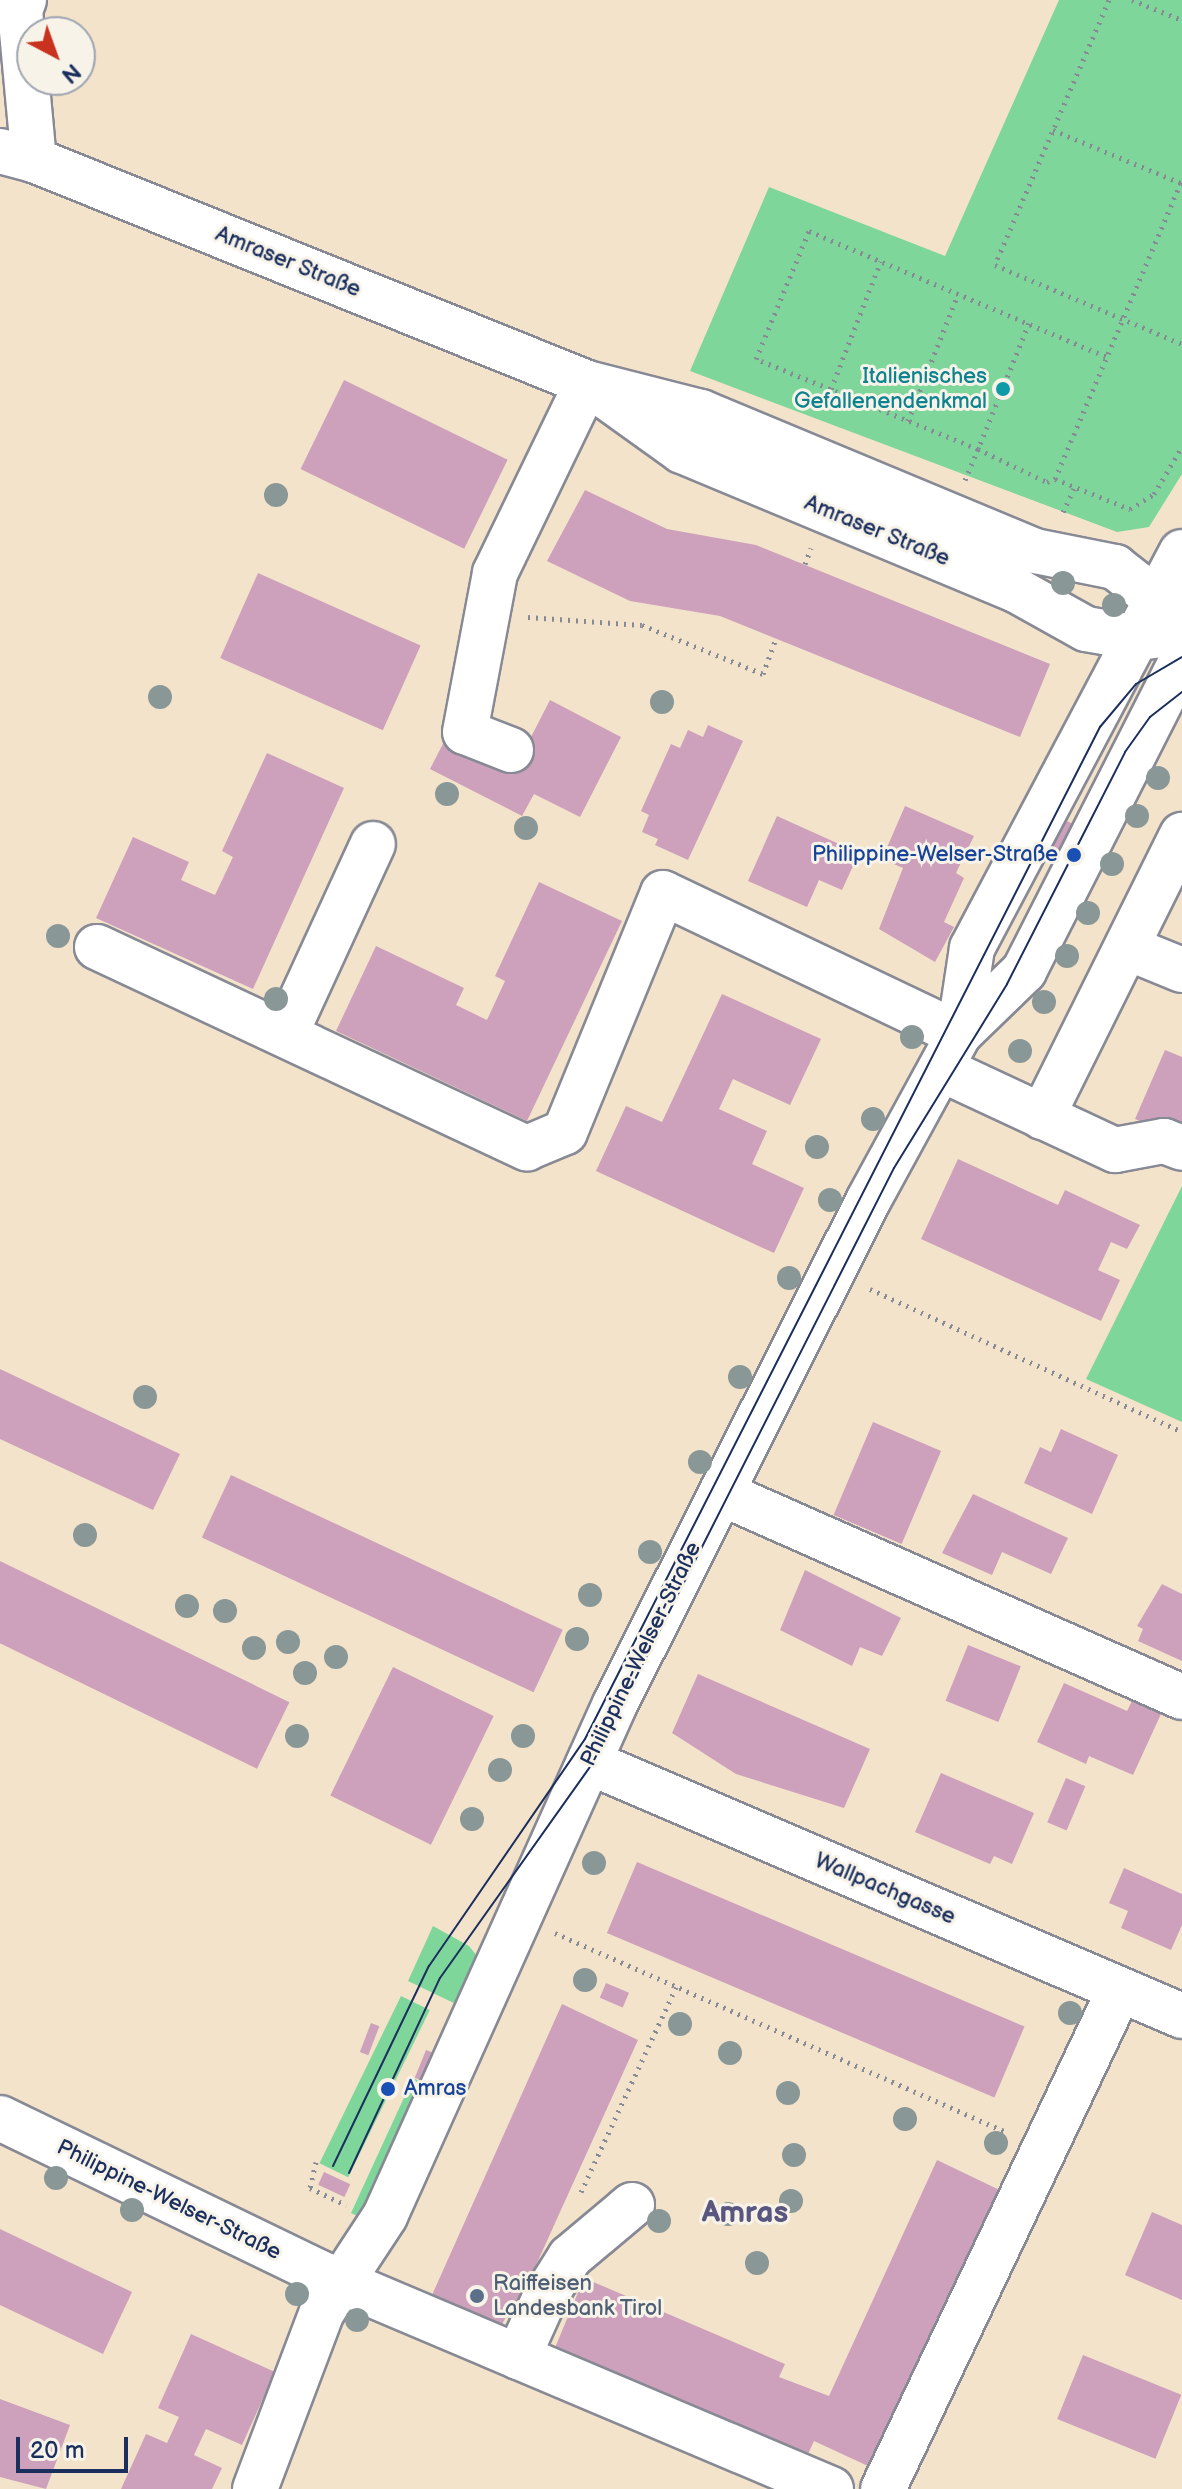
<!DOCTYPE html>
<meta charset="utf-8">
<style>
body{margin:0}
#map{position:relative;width:1182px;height:2489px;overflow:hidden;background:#f3e3ca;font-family:"Balsamiq Sans",sans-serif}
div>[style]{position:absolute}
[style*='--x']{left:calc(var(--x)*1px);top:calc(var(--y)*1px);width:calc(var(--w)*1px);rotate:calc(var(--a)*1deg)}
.green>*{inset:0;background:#7fd69b;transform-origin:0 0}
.building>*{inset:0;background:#cda1bb;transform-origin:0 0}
.path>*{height:5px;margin-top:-2.5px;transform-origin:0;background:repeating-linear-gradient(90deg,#878994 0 2px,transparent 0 8px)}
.roads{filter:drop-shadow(2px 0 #878994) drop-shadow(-2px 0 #878994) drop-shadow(0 2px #878994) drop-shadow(0 -2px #878994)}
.minor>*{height:44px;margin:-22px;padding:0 22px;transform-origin:22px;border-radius:22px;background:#fff}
.tram>*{height:2px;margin:-1px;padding:0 1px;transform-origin:1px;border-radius:1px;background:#1b2f5e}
.trees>*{width:24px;height:24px;margin:-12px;border-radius:50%;background:#8a9797}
.dots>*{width:22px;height:22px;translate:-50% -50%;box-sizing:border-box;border:4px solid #f7f3e8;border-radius:50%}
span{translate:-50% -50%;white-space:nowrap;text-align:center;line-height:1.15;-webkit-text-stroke:6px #f7f3e8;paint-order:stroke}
.street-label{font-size:22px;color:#1b2f5e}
.culture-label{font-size:22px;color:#0d838f}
.right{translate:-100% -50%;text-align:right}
.transit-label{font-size:22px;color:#164399}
.left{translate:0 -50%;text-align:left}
.service-label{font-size:22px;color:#4e5e75}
.district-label{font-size:30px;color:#59577f;font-weight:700}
.north{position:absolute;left:16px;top:16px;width:80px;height:80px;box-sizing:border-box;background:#f7f3e8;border:2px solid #9fa5b1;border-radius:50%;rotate:139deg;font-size:22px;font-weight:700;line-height:32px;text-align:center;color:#1b2f5e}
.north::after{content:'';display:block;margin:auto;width:28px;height:36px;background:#c8321e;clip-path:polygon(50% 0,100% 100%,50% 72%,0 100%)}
.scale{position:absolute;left:16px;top:2437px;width:112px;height:36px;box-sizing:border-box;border:4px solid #1b2f5e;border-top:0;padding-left:10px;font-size:24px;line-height:28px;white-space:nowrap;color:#1b2f5e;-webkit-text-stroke:6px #f7f3e8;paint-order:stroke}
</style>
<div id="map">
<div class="green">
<div style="clip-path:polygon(1059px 0,1182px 0,1182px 474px,1149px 527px,1117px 532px,690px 371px,769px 187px,945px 256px)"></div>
<div style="clip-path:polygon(1182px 1186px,1182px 1422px,1086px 1379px)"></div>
<div style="clip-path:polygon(433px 1926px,469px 1946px,481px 1961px,460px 2006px,408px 1981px)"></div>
<div style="left:401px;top:1996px;width:32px;height:186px;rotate:26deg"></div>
<div style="clip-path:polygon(413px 2078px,425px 2084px,369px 2209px,359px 2217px,351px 2213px)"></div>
</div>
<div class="building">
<div style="left:344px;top:380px;width:182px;height:99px;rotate:26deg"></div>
<div style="clip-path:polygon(585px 490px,667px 529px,756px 545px,1050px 664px,1020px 737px,720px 616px,630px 601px,547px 561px)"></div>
<div style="left:258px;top:573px;width:178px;height:93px;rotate:24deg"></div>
<div style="clip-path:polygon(550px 700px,621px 737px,580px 817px,534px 794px,522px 816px,430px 769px,447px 736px,514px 770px)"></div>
<div style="clip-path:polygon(708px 725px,743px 741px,688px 860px,655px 845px,658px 839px,642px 832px,649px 815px,641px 811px,671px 744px,680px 748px,688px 730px,703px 737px)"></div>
<div style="clip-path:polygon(267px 753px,344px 788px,253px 989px,96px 918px,133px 837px,189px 862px,181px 880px,215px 895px,233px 857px,222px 851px)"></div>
<div style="clip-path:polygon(905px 806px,974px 836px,956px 873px,964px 878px,944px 922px,954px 927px,935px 962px,879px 929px,903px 868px,882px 859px)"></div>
<div style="clip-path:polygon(777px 816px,859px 853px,842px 890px,819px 880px,807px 907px,748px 881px)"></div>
<div style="left:1065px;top:820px;width:11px;height:34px;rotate:27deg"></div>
<div style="clip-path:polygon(539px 882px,622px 921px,527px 1121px,336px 1031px,376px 946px,464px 988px,456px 1005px,487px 1020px,505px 981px,495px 976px)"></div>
<div style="clip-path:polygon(722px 994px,821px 1039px,790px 1105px,733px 1079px,719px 1109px,767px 1131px,752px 1164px,804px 1188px,774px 1253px,596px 1171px,626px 1106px,662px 1122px)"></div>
<div style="clip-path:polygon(1165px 1050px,1182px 1057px,1182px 1139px,1135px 1119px)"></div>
<div style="clip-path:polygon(958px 1159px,1058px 1205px,1065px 1190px,1140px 1225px,1127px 1249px,1111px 1242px,1098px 1270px,1120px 1280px,1101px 1321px,921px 1239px)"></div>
<div style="clip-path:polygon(0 1369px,180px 1454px,153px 1510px,0 1439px)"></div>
<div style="left:873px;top:1422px;width:74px;height:101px;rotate:23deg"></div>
<div style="clip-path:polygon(1061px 1429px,1118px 1455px,1092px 1514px,1024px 1483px,1040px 1447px,1051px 1452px)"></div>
<div style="left:231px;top:1475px;width:366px;height:69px;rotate:25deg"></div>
<div style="clip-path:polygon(973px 1494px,1068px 1538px,1051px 1574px,1002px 1552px,992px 1575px,942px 1553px)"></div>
<div style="left:0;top:1561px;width:322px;height:74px;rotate:26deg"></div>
<div style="clip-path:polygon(805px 1570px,901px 1618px,882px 1656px,860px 1647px,852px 1666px,780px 1630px)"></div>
<div style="clip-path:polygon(1162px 1584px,1182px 1594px,1182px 1661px,1138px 1641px,1143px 1629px,1137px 1626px)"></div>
<div style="left:968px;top:1645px;width:57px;height:60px;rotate:22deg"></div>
<div style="left:393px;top:1667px;width:112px;height:143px;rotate:26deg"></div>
<div style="clip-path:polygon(698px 1674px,870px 1749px,844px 1808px,736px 1774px,672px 1733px)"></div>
<div style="clip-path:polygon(1064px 1683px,1127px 1711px,1132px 1701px,1161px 1714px,1133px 1775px,1089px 1756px,1086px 1764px,1037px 1742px)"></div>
<div style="clip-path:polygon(941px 1773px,1034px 1813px,1012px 1864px,994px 1856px,990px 1864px,915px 1832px)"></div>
<div style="left:1066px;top:1778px;width:21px;height:48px;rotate:23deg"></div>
<div style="left:637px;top:1862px;width:421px;height:77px;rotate:23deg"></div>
<div style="clip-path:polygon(1124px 1868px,1182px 1894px,1182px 1925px,1171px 1950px,1121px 1928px,1128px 1911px,1109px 1903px)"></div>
<div style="left:606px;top:1983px;width:25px;height:16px;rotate:23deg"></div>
<div style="clip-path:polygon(562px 2004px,638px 2040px,512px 2318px,506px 2317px,496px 2335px,428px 2304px)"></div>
<div style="left:371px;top:2023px;width:9px;height:31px;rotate:21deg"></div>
<div style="left:426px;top:2050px;width:11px;height:30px;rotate:22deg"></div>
<div style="clip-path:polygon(937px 2160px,1010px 2195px,920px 2386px,908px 2381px,868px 2466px,814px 2441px,803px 2465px,552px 2355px,584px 2278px,785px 2364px,779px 2377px,829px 2396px)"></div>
<div style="left:324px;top:2172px;width:29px;height:14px;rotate:25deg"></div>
<div style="clip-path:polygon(1152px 2212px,1182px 2225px,1182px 2300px,1125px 2275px)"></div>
<div style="clip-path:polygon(0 2229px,132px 2292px,103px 2354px,0 2305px)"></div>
<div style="clip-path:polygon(191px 2334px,275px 2372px,242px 2445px,206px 2429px,194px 2455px,222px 2468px,212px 2489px,121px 2489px,146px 2434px,167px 2443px,179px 2417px,158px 2408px)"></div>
<div style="left:1083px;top:2355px;width:106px;height:69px;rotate:22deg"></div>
<div style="clip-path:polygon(0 2399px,70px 2425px,46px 2489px,0 2477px)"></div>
</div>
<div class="path">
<div style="--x:1109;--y:0;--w:288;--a:113.3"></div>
<div style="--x:995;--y:265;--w:203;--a:22.9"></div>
<div style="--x:1132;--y:0;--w:54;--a:21.8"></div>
<div style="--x:1053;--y:130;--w:139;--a:22.5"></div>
<div style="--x:1029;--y:323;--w:136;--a:112"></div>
<div style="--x:978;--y:449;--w:240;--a:-157.9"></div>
<div style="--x:756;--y:359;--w:139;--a:-67.5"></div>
<div style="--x:809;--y:231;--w:324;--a:22.9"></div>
<div style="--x:831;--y:389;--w:137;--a:-68.7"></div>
<div style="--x:908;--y:421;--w:136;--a:-68.5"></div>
<div style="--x:1055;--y:479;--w:325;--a:-67"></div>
<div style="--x:965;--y:480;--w:34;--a:-67"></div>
<div style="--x:978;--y:449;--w:76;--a:25.6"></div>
<div style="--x:1047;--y:482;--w:9;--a:-21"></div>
<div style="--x:1055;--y:479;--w:81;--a:21.8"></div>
<div style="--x:1130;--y:509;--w:28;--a:-32"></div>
<div style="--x:1154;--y:494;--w:55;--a:-59.2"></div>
<div style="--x:1063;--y:512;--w:26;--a:-65"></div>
<div style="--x:805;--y:564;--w:17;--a:-69"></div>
<div style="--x:528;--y:617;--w:114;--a:4"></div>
<div style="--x:642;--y:625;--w:131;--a:22"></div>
<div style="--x:763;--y:674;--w:38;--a:-70"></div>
<div style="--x:870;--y:1289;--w:343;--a:24.6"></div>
<div style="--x:555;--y:1933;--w:494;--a:23.8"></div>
<div style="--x:316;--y:2162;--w:27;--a:103"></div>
<div style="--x:310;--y:2188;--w:40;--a:25"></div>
<div style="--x:581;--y:2192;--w:226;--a:-65.1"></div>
</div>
<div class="roads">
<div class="minor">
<div style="--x:24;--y:0;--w:11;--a:112"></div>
<div style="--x:20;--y:10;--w:151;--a:84.7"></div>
<div style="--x:0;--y:151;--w:35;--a:15"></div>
<div style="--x:34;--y:160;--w:596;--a:21.96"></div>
<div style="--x:587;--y:383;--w:118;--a:14.3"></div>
<div style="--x:701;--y:412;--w:362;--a:22.6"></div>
<div style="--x:1035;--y:551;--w:82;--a:11.3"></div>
<div style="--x:1115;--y:567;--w:81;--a:38"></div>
<div style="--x:608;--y:398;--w:91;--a:35.6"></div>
<div style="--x:682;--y:451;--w:362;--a:22.6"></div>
<div style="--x:1016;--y:590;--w:80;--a:29.1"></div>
<div style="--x:1086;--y:629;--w:53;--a:9.8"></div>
<div style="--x:1138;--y:638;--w:25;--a:-7"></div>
<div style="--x:511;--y:750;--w:49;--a:-158.6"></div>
<div style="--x:465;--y:732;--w:162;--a:-79.3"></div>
<div style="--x:495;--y:573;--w:211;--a:-64.2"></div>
<div style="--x:97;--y:947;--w:475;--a:25.1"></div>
<div style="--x:527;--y:1148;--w:41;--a:-22.8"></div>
<div style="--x:565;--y:1132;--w:258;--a:-67.7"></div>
<div style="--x:663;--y:893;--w:328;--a:25.5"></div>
<div style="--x:1128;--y:948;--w:58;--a:22.2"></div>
<div style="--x:286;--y:1033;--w:208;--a:-65.3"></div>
<div style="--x:959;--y:1034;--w:91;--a:-44.1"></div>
<div style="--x:1024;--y:971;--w:350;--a:-63.1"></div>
<div style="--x:941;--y:1069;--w:192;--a:25"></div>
<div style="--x:1115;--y:1150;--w:50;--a:-10.4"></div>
<div style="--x:1164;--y:1141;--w:19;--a:21"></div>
<div style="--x:1042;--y:1117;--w:315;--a:-63.6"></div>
<div style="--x:721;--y:1493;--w:504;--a:23.87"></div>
<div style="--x:589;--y:1762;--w:645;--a:23.19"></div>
<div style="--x:0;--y:2118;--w:353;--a:25.8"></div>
<div style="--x:318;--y:2272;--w:557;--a:22.93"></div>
<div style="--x:518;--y:2357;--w:68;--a:-65.7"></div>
<div style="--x:546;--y:2295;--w:45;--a:-57.7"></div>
<div style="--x:570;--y:2257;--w:81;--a:-40"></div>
<div style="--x:255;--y:2489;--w:189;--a:-69.3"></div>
<div style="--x:322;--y:2312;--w:115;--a:-56.7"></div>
<div style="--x:385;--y:2216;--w:561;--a:-65.81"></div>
<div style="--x:615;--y:1704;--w:563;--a:-63.3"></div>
<div style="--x:868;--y:1201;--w:190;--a:-61.4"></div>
<div style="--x:959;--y:1034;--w:87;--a:-81.4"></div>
<div style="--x:972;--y:948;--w:448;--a:-62.1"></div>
<div style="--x:883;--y:2489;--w:553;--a:-64.64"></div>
</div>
</div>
<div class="tram">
<div style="--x:333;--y:2166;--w:222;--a:-64.4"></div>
<div style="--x:429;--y:1966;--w:275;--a:-55.5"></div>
<div style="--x:585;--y:1739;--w:1136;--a:-63.03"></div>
<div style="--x:1100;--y:727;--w:56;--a:-50.1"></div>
<div style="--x:1136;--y:684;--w:53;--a:-30.4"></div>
<div style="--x:349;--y:2173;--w:215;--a:-65"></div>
<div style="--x:440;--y:1978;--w:262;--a:-54.6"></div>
<div style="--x:592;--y:1764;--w:668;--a:-63.13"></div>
<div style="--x:894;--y:1168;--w:216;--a:-58.4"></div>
<div style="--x:1007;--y:984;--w:260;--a:-63"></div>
<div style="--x:1125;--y:752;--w:43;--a:-54.5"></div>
<div style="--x:1150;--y:717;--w:41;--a:-38"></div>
</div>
<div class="trees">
<div style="left:276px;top:495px"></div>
<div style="left:1063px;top:583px"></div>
<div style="left:1114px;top:605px"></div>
<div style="left:160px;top:697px"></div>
<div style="left:662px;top:702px"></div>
<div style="left:1158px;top:778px"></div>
<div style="left:447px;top:794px"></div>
<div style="left:1137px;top:816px"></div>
<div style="left:526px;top:828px"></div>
<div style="left:1112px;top:864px"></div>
<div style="left:1088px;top:913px"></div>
<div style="left:58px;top:936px"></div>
<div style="left:1067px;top:956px"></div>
<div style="left:276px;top:999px"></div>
<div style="left:1044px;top:1002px"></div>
<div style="left:912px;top:1037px"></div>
<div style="left:1020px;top:1051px"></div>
<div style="left:873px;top:1119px"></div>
<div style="left:817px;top:1147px"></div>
<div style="left:830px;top:1200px"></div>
<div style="left:789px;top:1278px"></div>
<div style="left:740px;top:1377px"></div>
<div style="left:145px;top:1397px"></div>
<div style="left:700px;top:1462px"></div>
<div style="left:85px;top:1535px"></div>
<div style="left:650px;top:1552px"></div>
<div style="left:590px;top:1595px"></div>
<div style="left:187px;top:1606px"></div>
<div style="left:225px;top:1611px"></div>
<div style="left:577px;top:1639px"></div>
<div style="left:288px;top:1642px"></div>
<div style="left:254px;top:1648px"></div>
<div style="left:336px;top:1657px"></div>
<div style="left:305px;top:1673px"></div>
<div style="left:297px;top:1736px"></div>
<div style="left:523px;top:1736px"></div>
<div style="left:500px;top:1770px"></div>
<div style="left:472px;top:1819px"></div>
<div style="left:594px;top:1863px"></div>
<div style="left:585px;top:1980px"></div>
<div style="left:1070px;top:2013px"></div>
<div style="left:680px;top:2024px"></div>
<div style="left:730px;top:2053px"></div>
<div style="left:788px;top:2093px"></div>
<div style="left:905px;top:2119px"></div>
<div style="left:996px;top:2143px"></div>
<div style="left:794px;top:2155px"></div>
<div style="left:56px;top:2178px"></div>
<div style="left:791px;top:2201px"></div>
<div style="left:132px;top:2210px"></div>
<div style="left:728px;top:2214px"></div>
<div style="left:659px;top:2221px"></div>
<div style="left:757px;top:2263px"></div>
<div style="left:297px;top:2294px"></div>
<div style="left:357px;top:2320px"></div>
</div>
<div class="dots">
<div style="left:1003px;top:389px;background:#0f9aa8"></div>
<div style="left:1074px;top:855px;background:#1a4fb4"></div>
<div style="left:388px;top:2089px;background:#1a4fb4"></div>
<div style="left:477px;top:2296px;background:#5c6f8a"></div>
</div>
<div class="street-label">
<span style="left:288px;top:262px;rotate:22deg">Amraser Straße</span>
<span style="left:877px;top:531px;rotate:22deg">Amraser Straße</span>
<span style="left:641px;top:1654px;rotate:-64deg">Philippine-Welser-Straße</span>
<span style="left:885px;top:1889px;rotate:23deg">Wallpachgasse</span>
<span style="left:169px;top:2200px;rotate:26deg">Philippine-Welser-Straße</span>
</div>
<div class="culture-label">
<span class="right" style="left:987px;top:389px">Italienisches<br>Gefallenendenkmal</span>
</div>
<div class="transit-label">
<span class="right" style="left:1058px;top:855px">Philippine-Welser-Straße</span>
<span class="left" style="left:404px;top:2089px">Amras</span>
</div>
<div class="service-label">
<span class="left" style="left:493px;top:2296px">Raiffeisen<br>Landesbank Tirol</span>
</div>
<div class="district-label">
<span style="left:745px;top:2213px">Amras</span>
</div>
<div class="north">N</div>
<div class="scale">20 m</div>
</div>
